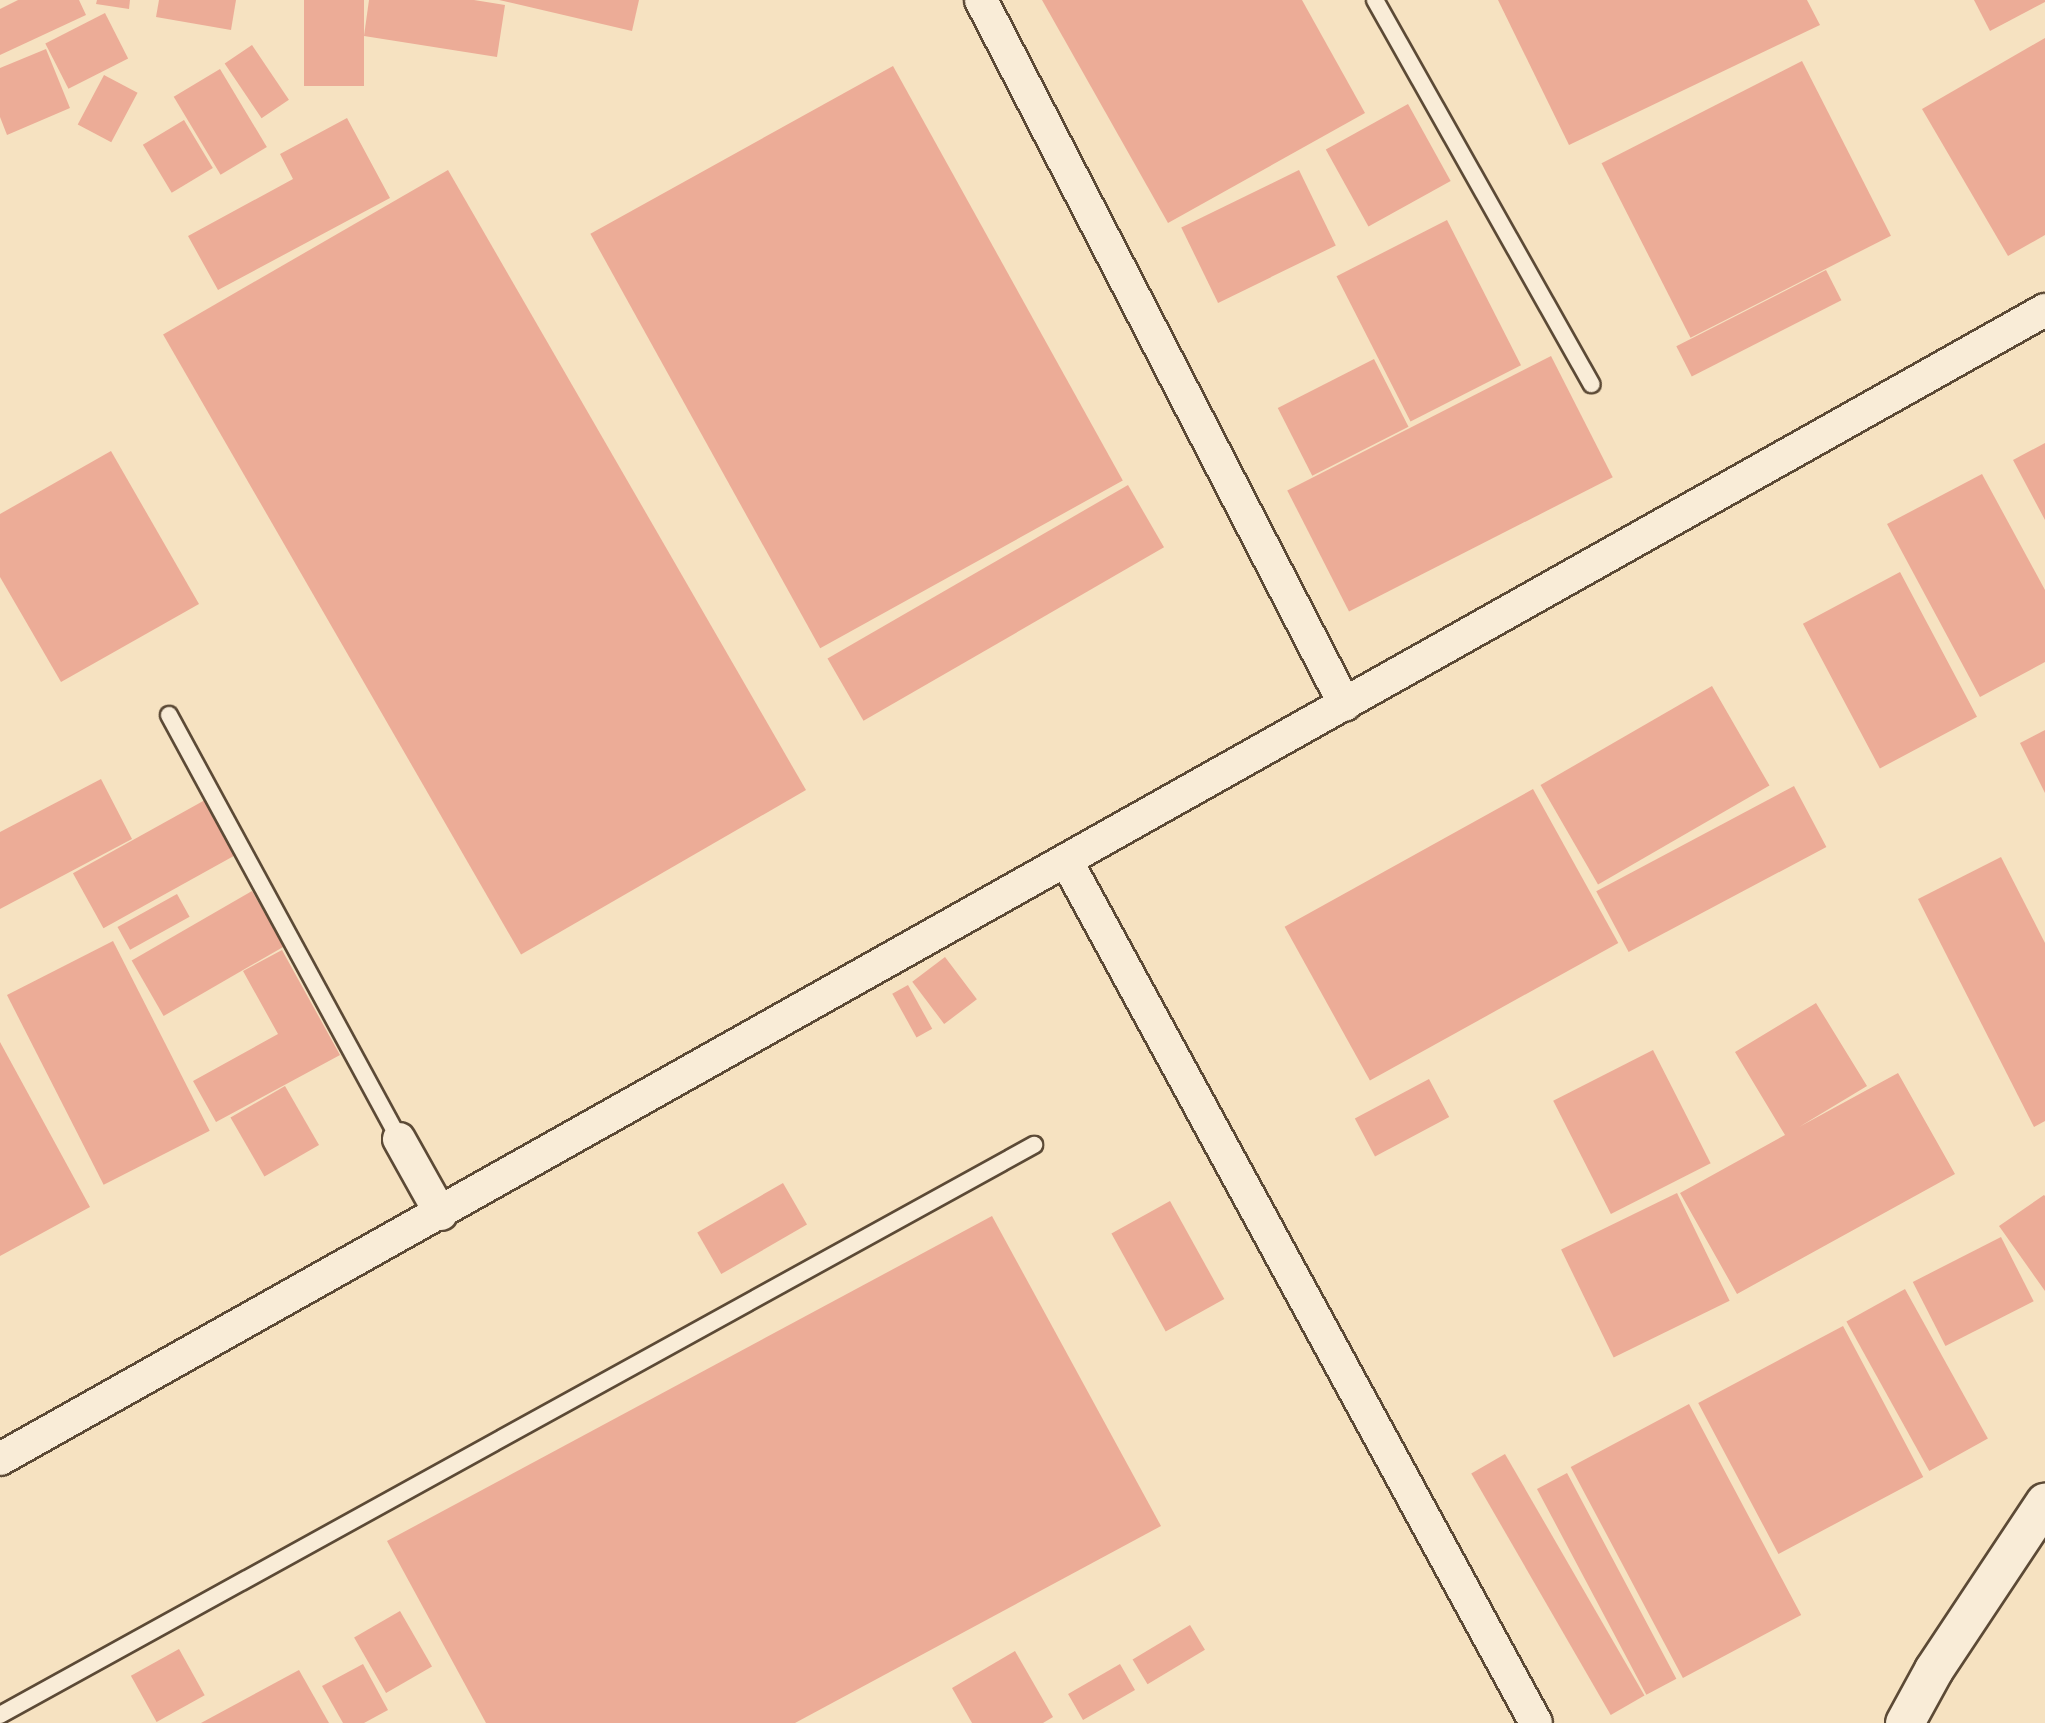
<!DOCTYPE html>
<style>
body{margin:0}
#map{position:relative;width:2045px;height:1723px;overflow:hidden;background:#f6e2c1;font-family:"IM FELL DW Pica",serif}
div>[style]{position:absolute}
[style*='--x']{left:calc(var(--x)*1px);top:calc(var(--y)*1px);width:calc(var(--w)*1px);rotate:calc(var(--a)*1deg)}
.building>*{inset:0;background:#ecac97;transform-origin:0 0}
.roads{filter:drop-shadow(2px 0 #5c4a36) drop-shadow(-2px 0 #5c4a36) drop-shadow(0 2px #5c4a36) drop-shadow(0 -2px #5c4a36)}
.service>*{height:16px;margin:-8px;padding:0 8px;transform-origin:8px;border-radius:8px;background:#f9ecd7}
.minor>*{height:32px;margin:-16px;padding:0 16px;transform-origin:16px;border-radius:16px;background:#f9ecd7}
.tertiary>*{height:38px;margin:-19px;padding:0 19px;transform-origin:19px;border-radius:19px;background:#f9ecd7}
span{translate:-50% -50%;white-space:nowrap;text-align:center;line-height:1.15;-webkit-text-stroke:7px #f9ecd7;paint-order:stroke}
</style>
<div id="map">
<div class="building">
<div style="clip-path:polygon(18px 0,79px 0,86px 15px,0 55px,0 9px)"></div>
<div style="clip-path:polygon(97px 0,130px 0,129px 9px,96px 4px)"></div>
<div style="clip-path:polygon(159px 0,236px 0,231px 30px,156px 17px)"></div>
<div style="left:304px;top:0;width:60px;height:86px"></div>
<div style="clip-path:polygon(369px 0,474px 0,505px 5px,497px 57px,364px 36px)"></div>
<div style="clip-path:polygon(499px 0,639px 0,632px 31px)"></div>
<div style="clip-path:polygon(1042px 0,1302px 0,1365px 113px,1168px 223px)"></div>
<div style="clip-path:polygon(1498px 0,1807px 0,1820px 25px,1569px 145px)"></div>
<div style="clip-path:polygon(1974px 0,2045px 0,2045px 2px,1990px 31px)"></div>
<div style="left:105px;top:13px;width:51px;height:67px;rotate:63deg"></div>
<div style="clip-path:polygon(2045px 38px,2045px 235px,2008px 256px,1922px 109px)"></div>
<div style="left:252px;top:45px;width:66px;height:33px;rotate:56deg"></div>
<div style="clip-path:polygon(46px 49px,70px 108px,7px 135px,0 117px,0 68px)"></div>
<div style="left:1802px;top:61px;width:196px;height:225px;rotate:63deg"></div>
<div style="left:893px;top:66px;width:474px;height:346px;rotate:61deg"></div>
<div style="left:220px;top:69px;width:91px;height:54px;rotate:59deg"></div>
<div style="left:104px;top:75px;width:38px;height:56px;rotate:28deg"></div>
<div style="left:1408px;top:104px;width:88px;height:94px;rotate:61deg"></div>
<div style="clip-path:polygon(347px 118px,390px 198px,218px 290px,188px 236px,293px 179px,280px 154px)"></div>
<div style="left:184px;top:120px;width:56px;height:48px;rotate:59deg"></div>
<div style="left:448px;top:170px;width:716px;height:329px;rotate:60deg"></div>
<div style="left:1299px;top:170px;width:84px;height:131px;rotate:64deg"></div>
<div style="left:1447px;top:220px;width:163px;height:124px;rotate:63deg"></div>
<div style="left:1826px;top:270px;width:34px;height:168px;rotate:63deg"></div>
<div style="left:1551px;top:356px;width:136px;height:296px;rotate:63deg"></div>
<div style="left:1374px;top:359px;width:76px;height:108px;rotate:63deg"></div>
<div style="clip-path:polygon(2045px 443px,2045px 520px,2013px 460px)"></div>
<div style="clip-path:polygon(111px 451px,199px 604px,61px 682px,0 577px,0 514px)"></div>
<div style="clip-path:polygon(1982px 474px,2045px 590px,2045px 662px,1980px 697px,1887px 524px)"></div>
<div style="left:1128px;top:485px;width:72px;height:347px;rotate:60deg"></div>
<div style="left:1900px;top:572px;width:164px;height:110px;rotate:62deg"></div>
<div style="left:1712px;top:686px;width:115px;height:198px;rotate:60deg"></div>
<div style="clip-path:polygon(2045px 730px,2045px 793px,2020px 743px)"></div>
<div style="clip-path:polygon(101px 779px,132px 839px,0 909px,0 832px)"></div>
<div style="left:1794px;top:786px;width:69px;height:224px;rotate:62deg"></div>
<div style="left:1533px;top:789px;width:176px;height:284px;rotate:61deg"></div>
<div style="left:205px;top:800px;width:63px;height:151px;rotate:61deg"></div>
<div style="clip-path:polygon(2001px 857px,2045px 943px,2045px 1121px,2034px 1127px,1918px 899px)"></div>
<div style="left:252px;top:891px;width:64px;height:139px;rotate:60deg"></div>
<div style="left:177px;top:894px;width:26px;height:68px;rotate:61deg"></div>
<div style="left:113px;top:941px;width:213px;height:119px;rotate:63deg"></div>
<div style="clip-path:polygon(282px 950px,340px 1055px,216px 1122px,193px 1081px,278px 1034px,243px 971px)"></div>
<div style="left:945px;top:957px;width:53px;height:41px;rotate:53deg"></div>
<div style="left:908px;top:985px;width:50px;height:18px;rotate:61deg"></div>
<div style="clip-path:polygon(1816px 1003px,1867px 1086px,1799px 1127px,1898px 1073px,1955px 1174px,1737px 1294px,1680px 1193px,1785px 1135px,1735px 1052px)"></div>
<div style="clip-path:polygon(0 1042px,90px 1207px,0 1256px)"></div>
<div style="left:1653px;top:1050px;width:127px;height:112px;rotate:63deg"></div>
<div style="left:1429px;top:1079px;width:43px;height:84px;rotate:62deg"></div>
<div style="left:285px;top:1086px;width:68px;height:63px;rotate:60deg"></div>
<div style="left:783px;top:1183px;width:48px;height:99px;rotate:60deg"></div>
<div style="left:1677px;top:1193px;width:120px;height:129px;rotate:64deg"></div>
<div style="clip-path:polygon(2044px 1195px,2045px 1196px,2045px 1291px,1999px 1226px)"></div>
<div style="left:1170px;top:1201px;width:112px;height:67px;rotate:61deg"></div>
<div style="clip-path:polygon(992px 1216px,1161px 1526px,795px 1723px,486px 1723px,387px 1541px)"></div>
<div style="left:2001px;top:1237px;width:72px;height:99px;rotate:63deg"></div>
<div style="left:1905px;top:1289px;width:171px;height:67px;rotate:61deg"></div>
<div style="left:1843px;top:1326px;width:171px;height:164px;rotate:62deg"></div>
<div style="left:1689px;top:1404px;width:239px;height:134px;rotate:62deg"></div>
<div style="left:1505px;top:1454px;width:279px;height:39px;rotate:60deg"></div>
<div style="left:1567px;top:1473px;width:233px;height:34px;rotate:62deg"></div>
<div style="left:400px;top:1611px;width:64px;height:53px;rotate:60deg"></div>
<div style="left:1190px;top:1625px;width:29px;height:67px;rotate:59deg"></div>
<div style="left:179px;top:1649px;width:53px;height:55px;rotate:61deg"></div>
<div style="clip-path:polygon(1015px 1651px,1053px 1717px,1043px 1723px,972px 1723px,952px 1688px)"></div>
<div style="clip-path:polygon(363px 1664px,388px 1710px,364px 1723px,343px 1723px,322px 1686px)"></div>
<div style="left:1120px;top:1664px;width:30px;height:60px;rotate:60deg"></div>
<div style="clip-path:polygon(299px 1670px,329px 1723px,201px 1723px)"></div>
</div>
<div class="roads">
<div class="service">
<div style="--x:1375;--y:0;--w:441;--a:60.6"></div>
<div style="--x:169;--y:715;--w:482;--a:61.5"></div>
<div style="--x:0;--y:1715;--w:1181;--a:-28.87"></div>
</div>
<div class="minor">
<div style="--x:981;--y:0;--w:793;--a:62.69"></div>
<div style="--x:1067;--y:862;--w:980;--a:61.42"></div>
<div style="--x:399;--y:1139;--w:86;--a:60.8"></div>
<div style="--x:0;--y:1459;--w:2346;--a:-29.33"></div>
</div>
<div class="tertiary">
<div style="--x:1905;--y:1723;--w:60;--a:-61.3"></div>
<div style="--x:1934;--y:1670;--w:201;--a:-56.4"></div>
</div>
</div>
</div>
